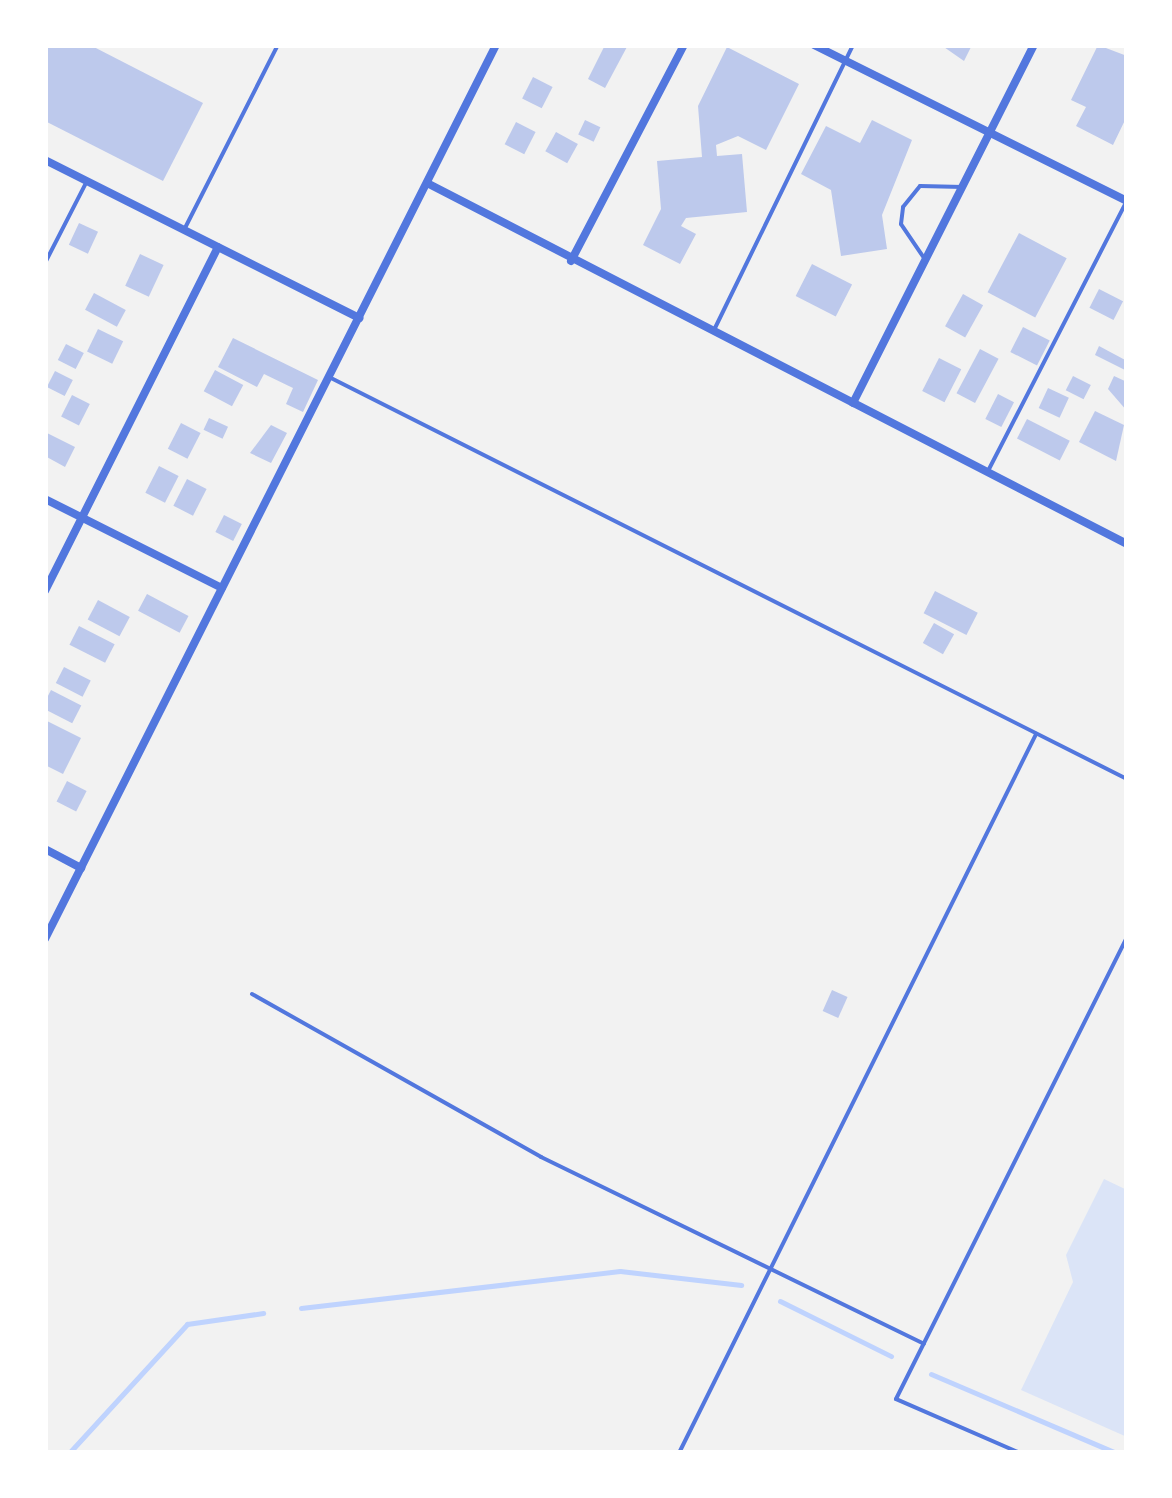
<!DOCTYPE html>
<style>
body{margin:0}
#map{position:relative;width:1172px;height:1498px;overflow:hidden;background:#f2f2f2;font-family:"Fira Sans",sans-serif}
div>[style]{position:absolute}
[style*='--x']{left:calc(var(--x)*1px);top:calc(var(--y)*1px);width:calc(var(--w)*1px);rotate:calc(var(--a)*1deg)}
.green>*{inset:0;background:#dbe4f7}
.stream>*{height:5px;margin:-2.5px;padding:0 2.5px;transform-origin:2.5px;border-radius:2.5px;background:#bfd3fe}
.building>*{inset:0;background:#bdc9ec;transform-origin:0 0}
.service>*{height:4px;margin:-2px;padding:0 2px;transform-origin:2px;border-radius:2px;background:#5277de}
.minor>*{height:8px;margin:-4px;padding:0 4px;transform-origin:4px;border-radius:4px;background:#5277de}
span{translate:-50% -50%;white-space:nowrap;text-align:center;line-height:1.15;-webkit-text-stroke:9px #fff;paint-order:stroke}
.frame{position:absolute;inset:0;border:48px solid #fff;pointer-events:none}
</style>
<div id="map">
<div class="green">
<div style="clip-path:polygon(1104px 1179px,1127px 1190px,1127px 1437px,1021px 1390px,1073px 1282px,1066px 1255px)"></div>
</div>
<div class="stream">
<div style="--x:780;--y:1301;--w:124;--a:26.4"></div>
<div style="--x:301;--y:1308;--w:321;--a:-6.6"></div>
<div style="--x:620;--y:1271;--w:122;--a:6.6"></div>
<div style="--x:931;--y:1374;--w:201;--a:23.1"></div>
<div style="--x:69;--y:1453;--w:175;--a:-47.5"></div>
<div style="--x:187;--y:1324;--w:77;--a:-8.2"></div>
</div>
<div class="building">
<div style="clip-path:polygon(45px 45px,90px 45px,203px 103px,163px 181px,45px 121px)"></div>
<div style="clip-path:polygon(605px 45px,628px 45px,605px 88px,588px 79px)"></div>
<div style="clip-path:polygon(941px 45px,972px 45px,964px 61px)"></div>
<div style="clip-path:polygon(1098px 45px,1127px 56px,1127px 116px,1113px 145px,1076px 126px,1086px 107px,1071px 100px)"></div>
<div style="clip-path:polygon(727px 47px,799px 84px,766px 150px,738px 136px,716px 145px,717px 156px,742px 154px,747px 212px,686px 218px,681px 226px,696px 234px,680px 264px,643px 245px,661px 209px,657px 161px,702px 157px,698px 106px)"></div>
<div style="left:533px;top:77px;width:22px;height:24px;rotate:27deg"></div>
<div style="left:585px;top:120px;width:17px;height:16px;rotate:25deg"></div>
<div style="clip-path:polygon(872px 120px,912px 140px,882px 215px,887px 249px,841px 256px,831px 190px,801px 174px,826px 126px,860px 143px)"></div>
<div style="left:516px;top:122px;width:22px;height:25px;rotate:27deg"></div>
<div style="left:556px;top:132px;width:25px;height:22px;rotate:29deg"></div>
<div style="left:79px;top:223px;width:21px;height:24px;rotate:25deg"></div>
<div style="left:1019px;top:233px;width:54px;height:67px;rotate:28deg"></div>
<div style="left:140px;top:254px;width:26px;height:35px;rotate:25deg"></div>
<div style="left:812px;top:264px;width:45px;height:36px;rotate:27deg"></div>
<div style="left:1099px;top:289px;width:27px;height:21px;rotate:27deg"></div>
<div style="left:94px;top:293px;width:36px;height:19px;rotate:28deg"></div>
<div style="left:963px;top:294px;width:23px;height:37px;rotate:29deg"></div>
<div style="left:1023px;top:327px;width:30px;height:28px;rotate:27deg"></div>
<div style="left:98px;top:329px;width:28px;height:25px;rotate:26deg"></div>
<div style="clip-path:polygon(233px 338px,318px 380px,303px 412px,286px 404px,293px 388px,264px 374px,257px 387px,218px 367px)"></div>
<div style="left:66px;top:344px;width:20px;height:18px;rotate:27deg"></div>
<div style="clip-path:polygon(1099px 346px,1127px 361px,1127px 371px,1095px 355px)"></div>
<div style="left:980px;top:349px;width:21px;height:50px;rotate:28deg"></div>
<div style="left:939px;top:358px;width:25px;height:37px;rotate:27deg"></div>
<div style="left:215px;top:370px;width:32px;height:24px;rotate:28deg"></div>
<div style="left:55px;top:371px;width:20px;height:18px;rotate:27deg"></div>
<div style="left:1073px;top:376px;width:20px;height:16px;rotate:27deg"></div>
<div style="clip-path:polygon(1114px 376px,1127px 382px,1127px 411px,1108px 389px)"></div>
<div style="left:1048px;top:388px;width:23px;height:22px;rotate:25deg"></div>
<div style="left:998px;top:394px;width:18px;height:28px;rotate:27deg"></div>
<div style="left:72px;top:395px;width:20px;height:24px;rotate:27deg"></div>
<div style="clip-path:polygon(1095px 411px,1124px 425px,1116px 461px,1079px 442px)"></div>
<div style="left:209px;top:418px;width:21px;height:13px;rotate:25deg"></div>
<div style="left:1027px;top:419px;width:48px;height:22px;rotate:27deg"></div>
<div style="left:181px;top:423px;width:22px;height:29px;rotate:27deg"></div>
<div style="clip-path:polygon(271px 425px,287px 433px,271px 463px,250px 453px)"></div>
<div style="clip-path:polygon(45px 432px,75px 447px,65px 467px,45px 456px)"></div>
<div style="left:159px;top:466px;width:22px;height:30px;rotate:27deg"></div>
<div style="left:187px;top:479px;width:22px;height:30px;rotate:27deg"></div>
<div style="left:224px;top:515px;width:20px;height:19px;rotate:27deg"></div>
<div style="left:935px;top:591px;width:48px;height:25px;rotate:27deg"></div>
<div style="left:147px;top:594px;width:47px;height:19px;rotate:28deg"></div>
<div style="left:98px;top:600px;width:36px;height:22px;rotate:28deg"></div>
<div style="left:934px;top:623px;width:23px;height:23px;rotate:29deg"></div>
<div style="left:79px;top:626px;width:40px;height:21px;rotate:27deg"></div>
<div style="left:64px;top:667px;width:30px;height:18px;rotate:27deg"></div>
<div style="left:51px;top:690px;width:34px;height:20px;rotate:27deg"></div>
<div style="clip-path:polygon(45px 720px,81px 738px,63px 774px,45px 765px)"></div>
<div style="left:67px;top:781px;width:22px;height:23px;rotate:27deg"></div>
<div style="left:832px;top:990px;width:17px;height:23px;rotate:24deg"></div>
</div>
<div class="service">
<div style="--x:185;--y:228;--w:205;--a:-63.1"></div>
<div style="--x:924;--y:258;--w:41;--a:-124.1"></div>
<div style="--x:901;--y:224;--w:17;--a:-83"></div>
<div style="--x:903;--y:207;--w:27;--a:-51"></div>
<div style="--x:920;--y:186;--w:43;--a:1.3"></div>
<div style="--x:45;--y:263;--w:92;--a:-62.9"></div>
<div style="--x:715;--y:328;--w:315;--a:-64"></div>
<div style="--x:329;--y:377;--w:894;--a:26.74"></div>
<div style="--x:988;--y:471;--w:300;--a:-62.8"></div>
<div style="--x:252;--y:994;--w:332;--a:29.4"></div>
<div style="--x:541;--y:1157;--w:426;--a:26"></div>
<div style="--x:679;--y:1453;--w:803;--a:-63.59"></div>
<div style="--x:1020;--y:1453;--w:135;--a:-156.5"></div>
<div style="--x:896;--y:1399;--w:517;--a:-63.43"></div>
</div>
<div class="minor">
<div style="--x:814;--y:45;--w:350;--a:26.5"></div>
<div style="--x:45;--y:160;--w:352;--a:26.7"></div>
<div style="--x:427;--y:183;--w:788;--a:27.28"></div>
<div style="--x:571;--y:261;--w:244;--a:-62.4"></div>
<div style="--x:853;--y:403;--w:401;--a:-63.2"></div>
<div style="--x:45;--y:499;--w:198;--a:26.7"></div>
<div style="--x:45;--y:591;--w:385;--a:-63.3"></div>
<div style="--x:45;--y:849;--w:41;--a:27.8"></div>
<div style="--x:45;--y:939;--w:1001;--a:-63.23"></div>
</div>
<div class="frame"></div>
</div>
